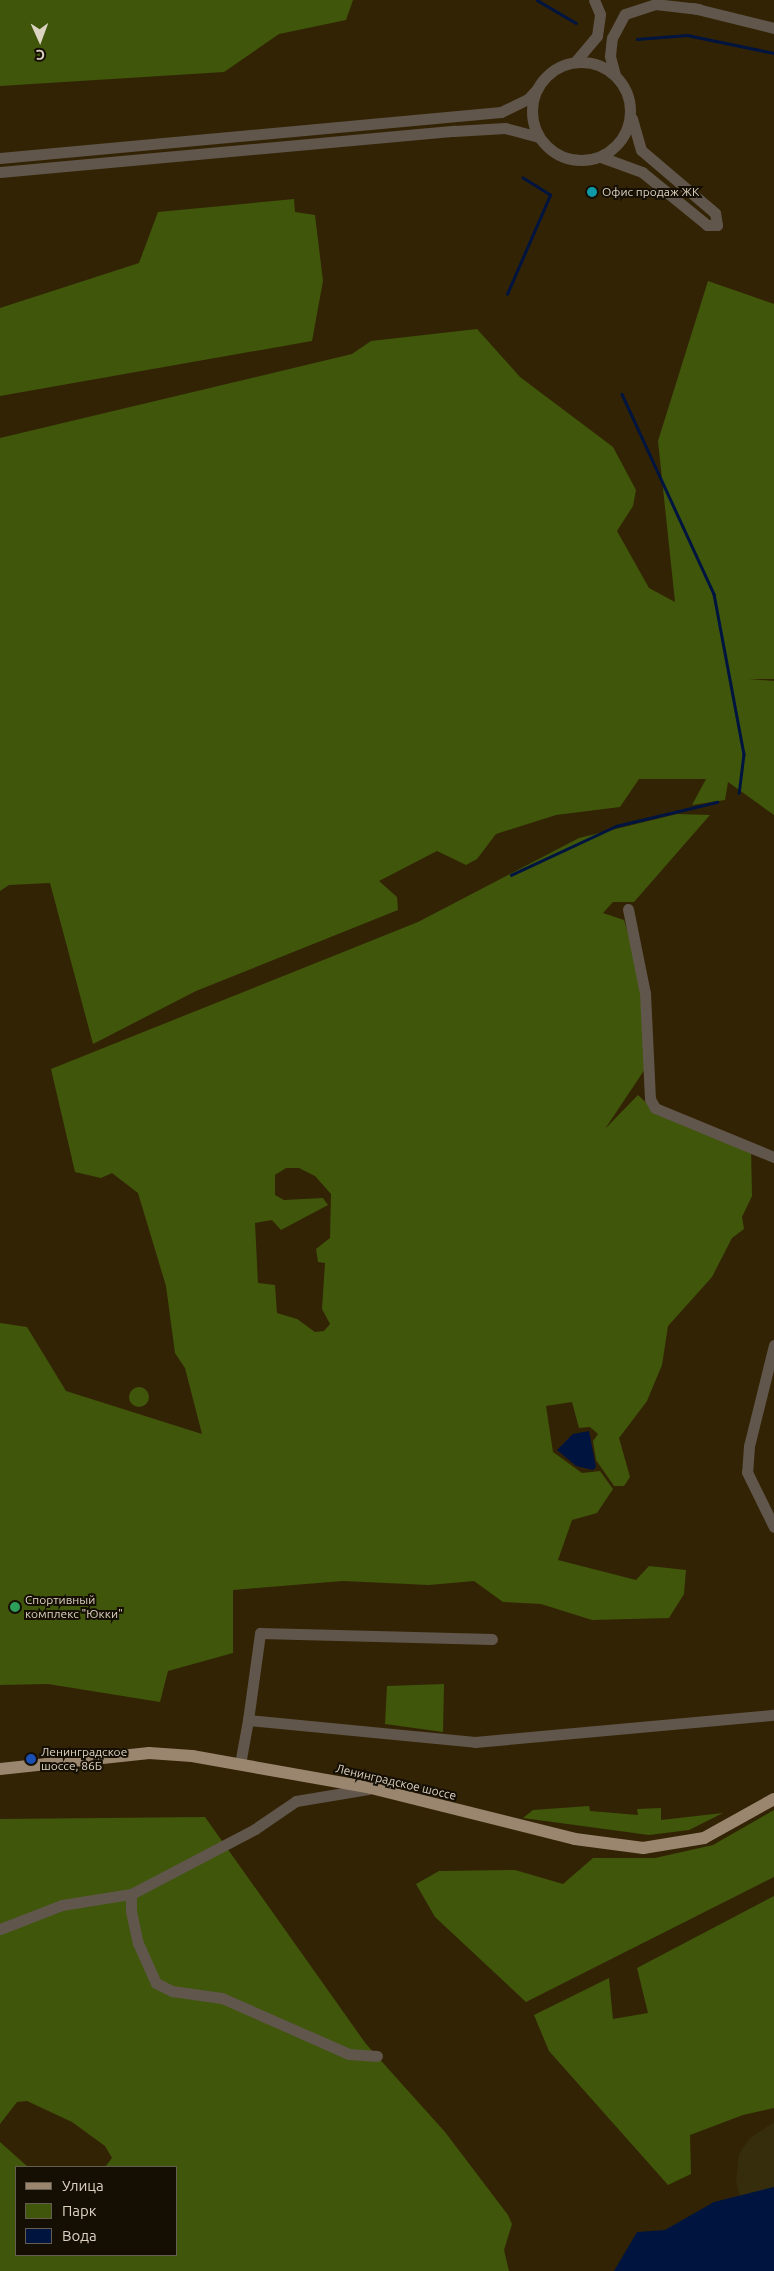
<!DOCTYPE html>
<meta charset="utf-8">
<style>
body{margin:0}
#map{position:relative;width:774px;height:2271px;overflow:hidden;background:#332305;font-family:Ubuntu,sans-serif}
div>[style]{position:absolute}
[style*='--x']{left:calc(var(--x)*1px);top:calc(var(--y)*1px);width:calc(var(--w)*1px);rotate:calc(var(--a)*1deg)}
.green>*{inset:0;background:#3f560b}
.round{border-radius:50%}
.sand>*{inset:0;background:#352d0c}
.water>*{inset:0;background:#001440}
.stream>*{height:2.5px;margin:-1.25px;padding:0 1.25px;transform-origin:1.25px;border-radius:1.25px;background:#001440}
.minor>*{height:11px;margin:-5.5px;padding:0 5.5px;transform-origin:5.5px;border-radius:5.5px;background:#60564b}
.minor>.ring{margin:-5.5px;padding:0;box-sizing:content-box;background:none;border:11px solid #60564b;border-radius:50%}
.major>*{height:12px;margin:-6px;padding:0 6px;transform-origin:6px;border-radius:6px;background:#9a866e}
.dots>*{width:14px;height:14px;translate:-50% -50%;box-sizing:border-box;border:2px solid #150e03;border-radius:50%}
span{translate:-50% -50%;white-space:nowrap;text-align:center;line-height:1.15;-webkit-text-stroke:4px #150e03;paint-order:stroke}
.poi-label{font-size:12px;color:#ddd3c3}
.left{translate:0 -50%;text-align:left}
.street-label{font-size:12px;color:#ddd3c3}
.legend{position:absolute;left:15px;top:2166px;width:162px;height:90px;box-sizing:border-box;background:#150e03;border:1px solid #655d50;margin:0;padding:6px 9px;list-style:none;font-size:15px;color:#ddd3c3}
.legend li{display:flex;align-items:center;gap:10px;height:25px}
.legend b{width:25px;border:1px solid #655d50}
.north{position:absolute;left:15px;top:15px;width:50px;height:50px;-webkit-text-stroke:4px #150e03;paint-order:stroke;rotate:178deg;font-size:14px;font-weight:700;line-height:20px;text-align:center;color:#ddd3c3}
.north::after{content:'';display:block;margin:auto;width:18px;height:22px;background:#ddd3c3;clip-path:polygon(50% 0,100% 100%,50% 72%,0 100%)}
</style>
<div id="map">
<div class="green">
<div style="clip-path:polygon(0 0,353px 0,346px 20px,279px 34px,224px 72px,0 86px)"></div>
<div style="clip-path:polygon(294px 199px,295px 212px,315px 215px,323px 281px,312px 341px,0 396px,0 308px,139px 263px,158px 212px)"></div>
<div style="clip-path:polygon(708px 281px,774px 304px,774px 679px,749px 679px,774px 681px,774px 815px,728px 782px,725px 800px,692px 805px,706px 779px,639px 779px,620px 807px,556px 815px,496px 834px,477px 859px,466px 865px,437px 851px,379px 881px,397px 897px,398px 910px,196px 991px,93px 1044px,50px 883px,9px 885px,0 891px,0 438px,352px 354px,371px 341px,477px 329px,520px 377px,613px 447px,636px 490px,633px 506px,617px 531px,649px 588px,675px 602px,658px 441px)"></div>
<div style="clip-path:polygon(evenodd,677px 814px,710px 815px,634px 902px,613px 902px,603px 913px,624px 920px,640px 972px,649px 1063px,605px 1129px,638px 1095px,660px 1116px,751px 1148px,752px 1196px,742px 1217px,744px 1229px,732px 1238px,712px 1277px,668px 1326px,662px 1365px,647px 1401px,619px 1438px,630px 1477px,624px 1486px,614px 1486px,596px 1460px,593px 1441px,598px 1434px,590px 1427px,579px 1428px,572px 1402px,546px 1406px,553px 1452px,582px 1473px,600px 1471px,613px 1489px,597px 1513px,572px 1520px,558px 1560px,636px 1580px,649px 1566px,686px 1570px,684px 1594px,669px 1618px,592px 1620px,541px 1604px,503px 1602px,474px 1581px,429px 1585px,343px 1581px,233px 1590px,233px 1653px,168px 1671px,160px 1702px,48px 1684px,0 1685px,0 1323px,27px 1327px,66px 1391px,202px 1434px,185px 1368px,175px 1353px,166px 1286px,138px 1193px,112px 1173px,101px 1178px,75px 1172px,51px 1069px,418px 922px,579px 838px,677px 814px,286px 1168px,299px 1168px,315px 1176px,331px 1194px,330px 1238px,316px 1249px,318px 1262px,325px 1263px,322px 1309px,330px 1324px,324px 1331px,315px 1332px,297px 1319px,277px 1313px,275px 1285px,258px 1283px,255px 1223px,272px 1220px,281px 1230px,328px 1205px,323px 1198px,284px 1200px,275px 1195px,275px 1175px,286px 1168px)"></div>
<div class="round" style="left:129px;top:1387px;width:20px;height:20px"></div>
<div style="clip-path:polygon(444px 1684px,443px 1732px,385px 1724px,387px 1686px)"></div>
<div style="clip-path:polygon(589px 1806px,590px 1811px,638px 1815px,637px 1809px,661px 1808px,661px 1820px,723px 1813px,689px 1830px,649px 1835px,523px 1818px,533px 1810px)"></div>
<div style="clip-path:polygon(774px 1810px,774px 1877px,526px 2002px,435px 1917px,416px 1884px,439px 1871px,515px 1870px,563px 1884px,593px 1858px,655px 1858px,713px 1845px)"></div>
<div style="clip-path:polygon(205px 1817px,366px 2044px,445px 2132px,508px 2215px,512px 2224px,504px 2250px,509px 2271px,0 2271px,0 2142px,28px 2167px,16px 2167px,16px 2255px,176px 2255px,176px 2167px,105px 2167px,112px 2158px,105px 2146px,72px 2122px,27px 2101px,17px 2102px,0 2124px,0 1819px)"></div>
<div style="clip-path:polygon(774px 1896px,774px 2108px,743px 2115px,690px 2135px,691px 2174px,668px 2185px,549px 2051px,534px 2015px,609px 1978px,613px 2019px,648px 2013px,637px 1968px)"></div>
</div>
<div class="sand">
<div style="clip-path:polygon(774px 2122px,774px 2187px,740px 2198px,736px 2181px,739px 2154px,749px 2139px)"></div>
</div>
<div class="water">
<div style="clip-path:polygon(589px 1431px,596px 1467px,593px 1470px,576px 1466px,557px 1450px,573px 1434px)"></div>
<div style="clip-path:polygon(774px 2187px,774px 2271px,614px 2271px,637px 2232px,665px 2230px,714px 2202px)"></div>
</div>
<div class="stream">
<div style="--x:537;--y:0;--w:45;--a:30.5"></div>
<div style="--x:637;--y:39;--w:50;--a:-4.6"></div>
<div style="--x:687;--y:35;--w:89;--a:11.7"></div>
<div style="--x:507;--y:294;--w:108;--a:-66.5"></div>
<div style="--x:550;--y:195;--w:32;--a:-148"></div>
<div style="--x:622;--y:394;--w:220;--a:65.3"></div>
<div style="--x:714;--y:594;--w:163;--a:79.4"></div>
<div style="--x:744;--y:754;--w:39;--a:97"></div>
<div style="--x:511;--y:875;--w:116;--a:-25"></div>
<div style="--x:616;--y:826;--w:104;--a:-13.4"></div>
</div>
<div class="minor">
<div style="--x:693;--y:8;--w:83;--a:13.9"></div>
<div class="ring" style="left:532px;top:62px;width:87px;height:87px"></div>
<div style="--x:575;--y:62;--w:34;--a:-50"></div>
<div style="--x:597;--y:36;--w:22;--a:-82"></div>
<div style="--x:600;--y:14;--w:15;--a:-113"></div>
<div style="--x:615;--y:75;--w:20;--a:-105"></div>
<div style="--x:610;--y:56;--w:18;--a:-84"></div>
<div style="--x:612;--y:38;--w:27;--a:-62"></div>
<div style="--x:625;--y:14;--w:32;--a:-18"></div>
<div style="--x:655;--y:4;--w:44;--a:6.5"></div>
<div style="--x:601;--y:157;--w:44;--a:20.1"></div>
<div style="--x:642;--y:172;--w:84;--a:39.2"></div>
<div style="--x:707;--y:225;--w:10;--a:0"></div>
<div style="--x:717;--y:225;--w:12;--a:-99"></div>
<div style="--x:715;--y:213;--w:97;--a:-139.6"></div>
<div style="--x:641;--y:150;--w:33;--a:-106"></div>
<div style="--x:0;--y:158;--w:503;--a:-5.25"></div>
<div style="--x:501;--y:112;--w:30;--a:-26"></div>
<div style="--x:528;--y:99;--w:13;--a:-48"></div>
<div style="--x:0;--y:172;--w:456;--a:-5.2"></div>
<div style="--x:454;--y:131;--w:51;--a:-3.4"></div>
<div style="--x:505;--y:128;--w:34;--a:15"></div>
<div style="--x:628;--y:909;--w:86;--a:78.6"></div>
<div style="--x:645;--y:993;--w:106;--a:87.3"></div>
<div style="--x:650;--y:1099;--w:10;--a:61"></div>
<div style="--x:655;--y:1108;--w:129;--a:22.4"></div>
<div style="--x:774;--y:1345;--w:104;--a:103.9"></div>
<div style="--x:749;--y:1446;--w:26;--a:94"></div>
<div style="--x:747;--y:1472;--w:61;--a:63.9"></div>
<div style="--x:248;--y:1720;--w:88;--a:-82.1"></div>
<div style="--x:260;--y:1633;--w:232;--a:1.5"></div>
<div style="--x:240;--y:1764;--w:45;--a:-79.7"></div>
<div style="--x:248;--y:1720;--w:228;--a:5.5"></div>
<div style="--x:475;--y:1742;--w:300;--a:-5.2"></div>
<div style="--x:368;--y:1789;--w:73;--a:170.5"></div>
<div style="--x:296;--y:1801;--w:50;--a:145.7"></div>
<div style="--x:255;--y:1829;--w:140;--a:152.3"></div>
<div style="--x:131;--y:1894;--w:17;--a:90"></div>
<div style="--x:131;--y:1911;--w:33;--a:78"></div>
<div style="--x:138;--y:1943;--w:44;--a:65.8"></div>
<div style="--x:156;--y:1983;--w:18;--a:27"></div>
<div style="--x:172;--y:1991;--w:50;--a:8"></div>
<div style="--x:222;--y:1998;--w:139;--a:23.8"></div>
<div style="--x:349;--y:2054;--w:28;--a:4"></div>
<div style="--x:0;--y:1929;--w:66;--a:-21.2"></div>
<div style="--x:62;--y:1905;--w:70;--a:-9.1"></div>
</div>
<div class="major">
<div style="--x:0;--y:1769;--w:150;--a:-6.1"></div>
<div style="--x:149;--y:1753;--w:43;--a:4"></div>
<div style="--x:192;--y:1756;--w:182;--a:10.1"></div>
<div style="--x:371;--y:1788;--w:210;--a:14"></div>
<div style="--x:575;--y:1839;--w:69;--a:7.5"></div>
<div style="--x:643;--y:1848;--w:62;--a:-9.3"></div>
<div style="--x:704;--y:1838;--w:80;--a:-29.1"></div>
</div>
<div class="dots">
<div style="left:592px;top:192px;background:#0f9aa8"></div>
<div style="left:15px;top:1607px;background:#2e9e5b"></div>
<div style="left:31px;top:1759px;background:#1a4fb4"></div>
</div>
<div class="poi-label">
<span class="left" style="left:602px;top:192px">Офис продаж ЖК</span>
<span class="left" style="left:25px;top:1607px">Спортивный<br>комплекс "Юкки"</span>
<span class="left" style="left:41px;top:1759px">Ленинградское<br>шоссе, 86Б</span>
</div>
<div class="street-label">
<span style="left:396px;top:1782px;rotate:13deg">Ленинградское шоссе</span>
</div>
<ul class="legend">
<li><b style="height:6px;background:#9a866e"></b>Улица</li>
<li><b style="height:14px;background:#3f560b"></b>Парк</li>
<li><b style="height:14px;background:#001440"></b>Вода</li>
</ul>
<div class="north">С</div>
</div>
